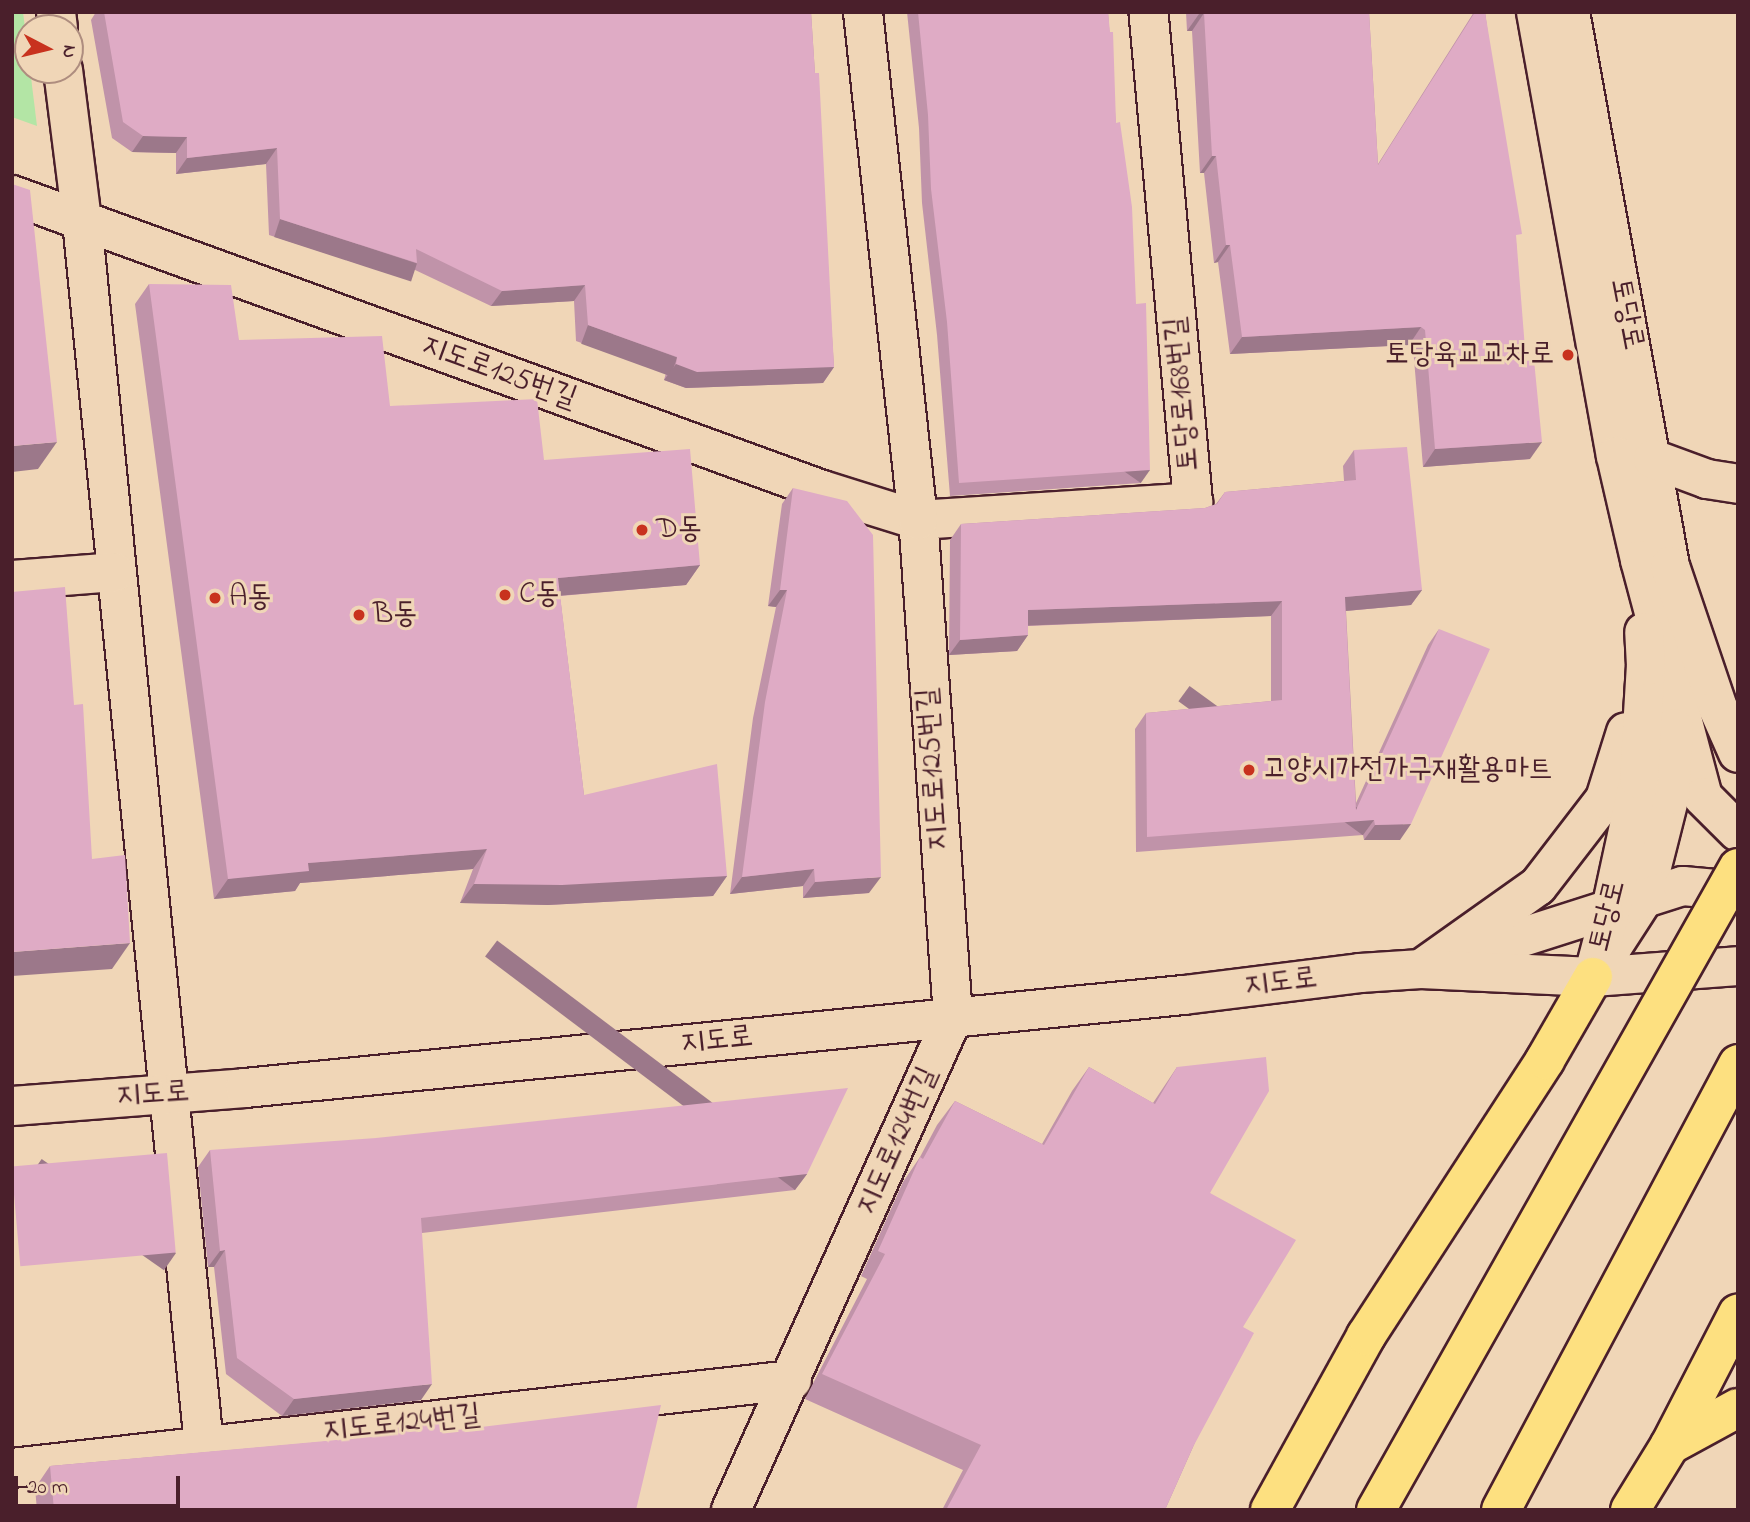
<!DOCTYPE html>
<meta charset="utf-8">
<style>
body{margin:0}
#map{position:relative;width:1750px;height:1522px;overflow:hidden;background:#f0d6b7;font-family:"Indie Flower","Poor Story",sans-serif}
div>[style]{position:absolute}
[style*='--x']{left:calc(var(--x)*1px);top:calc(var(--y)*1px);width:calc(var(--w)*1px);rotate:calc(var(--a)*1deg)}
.green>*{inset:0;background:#b3e5a5}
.roads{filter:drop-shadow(2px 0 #4a1f2b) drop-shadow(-2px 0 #4a1f2b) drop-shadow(0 2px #4a1f2b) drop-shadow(0 -2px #4a1f2b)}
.minor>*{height:38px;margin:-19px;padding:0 19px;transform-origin:19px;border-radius:19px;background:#f0d6b7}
.secondary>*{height:38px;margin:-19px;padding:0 19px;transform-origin:19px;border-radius:19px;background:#f0d6b7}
.primary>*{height:38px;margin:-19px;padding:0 19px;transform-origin:19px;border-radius:19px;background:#fde080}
.bridges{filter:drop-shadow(2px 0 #4a1f2b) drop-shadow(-2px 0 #4a1f2b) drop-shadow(0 2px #4a1f2b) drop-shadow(0 -2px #4a1f2b)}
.primary-bridge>*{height:38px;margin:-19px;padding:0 19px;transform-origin:19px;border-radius:19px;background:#fde080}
.wall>*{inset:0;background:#c093a9}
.shaded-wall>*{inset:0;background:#9c788a;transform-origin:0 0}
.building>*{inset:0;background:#dfabc5;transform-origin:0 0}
.dots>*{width:19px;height:19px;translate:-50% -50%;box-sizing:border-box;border:4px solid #f0d6b7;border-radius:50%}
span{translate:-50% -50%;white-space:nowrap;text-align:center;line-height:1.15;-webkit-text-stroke:6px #f0d6b7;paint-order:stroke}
.street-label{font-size:30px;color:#4a1f2b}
.poi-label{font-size:30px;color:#4a1f2b}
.right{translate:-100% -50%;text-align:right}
.left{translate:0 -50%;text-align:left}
.frame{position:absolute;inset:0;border:14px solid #4a1f2b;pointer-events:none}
.north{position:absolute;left:14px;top:14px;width:70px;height:70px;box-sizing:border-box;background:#f0d6b7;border:2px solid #ae8d7f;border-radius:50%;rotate:97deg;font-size:19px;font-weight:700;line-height:28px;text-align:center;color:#4a1f2b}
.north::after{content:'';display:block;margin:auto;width:24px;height:32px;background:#c8321e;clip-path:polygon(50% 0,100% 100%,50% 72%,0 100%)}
.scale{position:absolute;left:14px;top:1476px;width:166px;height:32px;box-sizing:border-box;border:4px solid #4a1f2b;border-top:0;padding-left:9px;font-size:21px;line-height:24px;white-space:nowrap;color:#4a1f2b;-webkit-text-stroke:5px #f0d6b7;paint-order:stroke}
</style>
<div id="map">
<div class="green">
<div style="clip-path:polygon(12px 12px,23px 12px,37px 126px,12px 117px)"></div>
</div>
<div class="roads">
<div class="minor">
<div style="--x:56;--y:12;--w:16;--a:83"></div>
<div style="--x:63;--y:70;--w:152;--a:82.8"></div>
<div style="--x:82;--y:221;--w:1231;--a:84.31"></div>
<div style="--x:12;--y:195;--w:862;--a:20.01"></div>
<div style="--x:822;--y:490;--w:101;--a:17.4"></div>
<div style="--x:918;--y:520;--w:276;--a:-3.7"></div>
<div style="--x:1193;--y:502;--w:492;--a:-95.2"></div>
<div style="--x:12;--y:580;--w:103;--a:-4.4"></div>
<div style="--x:12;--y:1468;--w:785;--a:-6.44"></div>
<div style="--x:731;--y:1510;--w:541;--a:-65.76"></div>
<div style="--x:953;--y:1017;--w:498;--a:-94"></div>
<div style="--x:918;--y:520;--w:511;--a:-96.18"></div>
</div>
<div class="secondary">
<div style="--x:1536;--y:12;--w:451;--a:79.8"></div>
<div style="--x:1616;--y:456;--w:107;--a:77"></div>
<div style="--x:1640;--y:560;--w:245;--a:75.1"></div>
<div style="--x:1703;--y:797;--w:49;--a:45"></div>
<div style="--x:1570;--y:12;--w:563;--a:79.77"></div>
<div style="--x:1670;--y:566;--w:150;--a:71.3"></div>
<div style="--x:1718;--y:708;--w:49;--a:66"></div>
<div style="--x:1653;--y:459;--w:58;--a:20.3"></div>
<div style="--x:1707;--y:479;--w:31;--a:9"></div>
<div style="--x:1611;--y:949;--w:61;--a:-57.1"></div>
<div style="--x:1644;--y:898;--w:106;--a:-75.8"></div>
<div style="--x:1670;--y:795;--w:67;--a:-86.6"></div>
<div style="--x:1457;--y:958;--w:237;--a:-17.7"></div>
<div style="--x:1683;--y:886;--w:55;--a:5.2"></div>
<div style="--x:1421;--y:969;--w:143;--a:-35.4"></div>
<div style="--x:1538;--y:886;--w:110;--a:-52.4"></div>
<div style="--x:1605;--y:799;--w:70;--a:-72.6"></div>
<div style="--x:1593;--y:977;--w:70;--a:-75.2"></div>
<div style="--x:1611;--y:909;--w:133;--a:-77.8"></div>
<div style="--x:1639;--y:779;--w:113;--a:-86.5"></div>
<div style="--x:1646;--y:666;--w:34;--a:-93"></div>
<div style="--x:12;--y:1106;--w:234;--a:-4.4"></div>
<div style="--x:245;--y:1088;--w:944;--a:-5.66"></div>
<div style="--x:1184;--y:995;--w:177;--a:-7.1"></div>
<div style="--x:1360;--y:973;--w:61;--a:-3.8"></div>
<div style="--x:1421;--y:969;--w:172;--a:2.7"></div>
<div style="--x:1593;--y:977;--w:145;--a:-4.3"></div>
</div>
<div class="primary">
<div style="--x:1670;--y:1445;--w:77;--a:-28.6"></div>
<div style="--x:1270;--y:1510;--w:199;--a:-61.1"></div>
<div style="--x:1366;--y:1336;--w:329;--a:-57"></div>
<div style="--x:1545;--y:1060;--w:96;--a:-60"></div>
<div style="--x:1501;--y:1510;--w:505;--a:-62.01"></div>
<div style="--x:1630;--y:1510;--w:76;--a:-58.4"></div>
<div style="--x:1670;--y:1445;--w:148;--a:-62.7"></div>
</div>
</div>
<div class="bridges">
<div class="primary-bridge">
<div style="--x:1376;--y:1510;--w:737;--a:-60.58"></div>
</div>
</div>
<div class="wall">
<div style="clip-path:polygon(96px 12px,811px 12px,834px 367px,823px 383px,686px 388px,664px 380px,666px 373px,576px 341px,574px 301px,491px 306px,413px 269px,406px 279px,269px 235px,266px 164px,176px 174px,176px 153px,132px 152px,112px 138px,91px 20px)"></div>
<div style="clip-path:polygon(907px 12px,1108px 12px,1141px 483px,950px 496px,937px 335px,922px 203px,919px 128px)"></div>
<div style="clip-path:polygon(1186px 12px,1369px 12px,1378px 164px,1474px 12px,1485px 12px,1516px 242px,1530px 459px,1423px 467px,1413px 347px,1409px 345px,1230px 354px,1218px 262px,1214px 263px,1204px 173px,1200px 173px,1192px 31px,1187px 31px)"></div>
<div style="clip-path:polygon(149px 284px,239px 340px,390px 406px,544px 460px,700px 565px,686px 585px,560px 596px,584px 795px,727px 876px,713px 896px,548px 905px,460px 903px,473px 869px,300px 883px,295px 891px,214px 899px,135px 304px)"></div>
<div style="clip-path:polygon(1354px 450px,1422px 590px,1411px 605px,1346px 611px,1356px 803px,1428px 645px,1439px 629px,1400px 840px,1364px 840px,1363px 835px,1136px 852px,1135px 729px,1146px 713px,1271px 701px,1271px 616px,1028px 626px,1028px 635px,1017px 651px,949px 655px,950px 540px,961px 524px,1205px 508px,1216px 504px,1225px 492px,1344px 481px,1343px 466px)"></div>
<div style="clip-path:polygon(793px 488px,869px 893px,803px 898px,803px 886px,730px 894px,753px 718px,776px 607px,768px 606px,782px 504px)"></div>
<div style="clip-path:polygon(1089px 1067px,1153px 1103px,1177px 1067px,1210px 1193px,1243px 1327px,1193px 1447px,1165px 1510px,942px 1510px,963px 1470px,805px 1399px,867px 1279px,861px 1276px,903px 1182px,920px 1157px,937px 1125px,955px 1101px,1042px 1144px,1072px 1091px)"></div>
<div style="clip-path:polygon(210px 1150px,807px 1174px,795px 1190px,422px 1233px,421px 1400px,282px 1416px,226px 1374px,214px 1267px,208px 1267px,198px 1167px)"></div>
<div style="clip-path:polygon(350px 1432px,440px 1432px,636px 1510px,37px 1510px,35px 1488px,50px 1466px,344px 1440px)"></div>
</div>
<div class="shaded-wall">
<div style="clip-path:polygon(1204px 13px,1192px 31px,1187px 31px,1199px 14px)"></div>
<div style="clip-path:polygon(143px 136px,187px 137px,176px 153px,132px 152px)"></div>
<div style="clip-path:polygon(277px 148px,266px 164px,176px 174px,187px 158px)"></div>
<div style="clip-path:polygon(1212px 156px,1216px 156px,1204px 173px,1200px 173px)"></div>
<div style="left:280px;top:219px;width:144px;height:19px;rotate:18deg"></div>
<div style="clip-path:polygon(1226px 245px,1230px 245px,1218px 262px,1214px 263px)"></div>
<div style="clip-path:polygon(585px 285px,574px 301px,491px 306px,502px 291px)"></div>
<div style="left:588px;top:325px;width:95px;height:20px;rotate:20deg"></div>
<div style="clip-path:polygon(1421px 327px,1409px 345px,1230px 354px,1242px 337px)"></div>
<div style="clip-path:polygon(676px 364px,834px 367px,823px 383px,686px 388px,664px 380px)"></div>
<div style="clip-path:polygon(57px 442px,38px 469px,12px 472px,12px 446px)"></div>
<div style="clip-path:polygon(1542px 442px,1530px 459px,1423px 467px,1435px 449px)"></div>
<div style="left:1150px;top:470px;width:16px;height:191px;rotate:125deg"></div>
<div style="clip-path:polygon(700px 565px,686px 585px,544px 597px,558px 578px)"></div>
<div style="clip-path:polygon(780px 590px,787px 590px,776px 607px,768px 606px)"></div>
<div style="clip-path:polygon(1422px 590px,1411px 605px,1334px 612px,1345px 597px)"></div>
<div style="clip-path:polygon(1282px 601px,1271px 616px,1017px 626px,1028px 610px)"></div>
<div style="clip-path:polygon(1028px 635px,1017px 651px,949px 655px,960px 640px)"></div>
<div style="left:1374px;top:820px;width:19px;height:228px;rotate:126deg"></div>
<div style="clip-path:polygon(1411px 824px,1400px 840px,1364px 840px,1375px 825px)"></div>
<div style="clip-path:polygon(487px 849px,473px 869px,300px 883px,295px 891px,214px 899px,228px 879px,308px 863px)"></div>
<div style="clip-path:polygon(814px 869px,803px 886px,730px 894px,742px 877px)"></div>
<div style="clip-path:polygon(727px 876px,713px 896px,548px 905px,460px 903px,474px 884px)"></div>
<div style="clip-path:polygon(881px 877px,869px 893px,803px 898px,815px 882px)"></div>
<div style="clip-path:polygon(130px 943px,112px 969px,12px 976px,12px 952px)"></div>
<div style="left:807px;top:1174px;width:20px;height:388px;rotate:127deg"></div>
<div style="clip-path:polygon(225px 1250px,214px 1267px,208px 1267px,220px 1251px)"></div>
<div style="left:176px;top:1253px;width:21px;height:164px;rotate:125deg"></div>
<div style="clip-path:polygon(432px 1384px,421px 1400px,282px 1416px,294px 1399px)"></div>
</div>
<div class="building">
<div style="clip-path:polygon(104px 12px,811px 12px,815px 73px,819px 73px,834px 367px,697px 372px,676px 364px,677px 357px,588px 325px,585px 285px,502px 291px,416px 249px,417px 263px,280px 219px,277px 148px,187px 158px,187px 137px,143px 136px,123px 122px)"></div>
<div style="clip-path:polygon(918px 12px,1108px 12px,1110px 32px,1113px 32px,1116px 123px,1120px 122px,1132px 207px,1136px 304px,1146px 303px,1150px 470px,959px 483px,947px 322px,931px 189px,928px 115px)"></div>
<div style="clip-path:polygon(1199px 12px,1369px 12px,1378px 165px,1475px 12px,1485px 12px,1522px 234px,1516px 235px,1526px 361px,1534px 360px,1542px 442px,1435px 449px,1425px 330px,1421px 327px,1242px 337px,1230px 245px,1226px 245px,1216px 156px,1212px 156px,1204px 13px,1199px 14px)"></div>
<div style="clip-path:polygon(12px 184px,30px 190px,57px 442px,12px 446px)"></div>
<div style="clip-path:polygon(149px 284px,231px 285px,239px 340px,382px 336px,390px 406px,537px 399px,544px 460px,690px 449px,700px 565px,558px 578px,584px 795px,717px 764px,727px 876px,562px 885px,474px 884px,487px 849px,308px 863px,309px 871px,228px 879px)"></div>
<div style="clip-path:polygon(1407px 447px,1422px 590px,1345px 597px,1356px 810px,1439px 629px,1490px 649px,1411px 824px,1375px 825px,1374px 820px,1147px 837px,1146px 713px,1282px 700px,1282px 601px,1028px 610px,1028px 635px,960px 640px,961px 524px,1205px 508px,1217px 504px,1225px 492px,1356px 480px,1354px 450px)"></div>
<div style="clip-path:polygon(793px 488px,847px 501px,873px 535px,881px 877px,815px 882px,814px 869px,742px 877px,765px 702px,787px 590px,780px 590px)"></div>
<div style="clip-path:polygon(65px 587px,74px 705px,83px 704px,92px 859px,125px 855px,130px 943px,12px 952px,12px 592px)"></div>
<div style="clip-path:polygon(1266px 1057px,1269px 1091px,1210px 1193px,1296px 1240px,1243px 1327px,1254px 1333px,1193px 1447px,1165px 1510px,946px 1510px,981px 1445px,822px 1374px,885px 1254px,878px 1251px,920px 1157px,923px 1159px,955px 1101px,1044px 1145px,1089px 1067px,1155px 1104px,1177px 1067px)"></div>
<div style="clip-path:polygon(848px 1088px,807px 1174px,421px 1218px,432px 1384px,294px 1399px,237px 1358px,225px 1250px,220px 1251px,210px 1150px,376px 1138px)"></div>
<div style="left:167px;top:1153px;width:100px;height:156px;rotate:85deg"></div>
<div style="clip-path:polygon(661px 1405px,636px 1510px,54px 1510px,50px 1466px,359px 1438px,350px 1432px,439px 1422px,440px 1432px)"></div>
</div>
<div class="dots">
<div style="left:1568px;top:355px;background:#c8321e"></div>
<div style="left:642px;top:530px;background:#c8321e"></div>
<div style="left:505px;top:595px;background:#c8321e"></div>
<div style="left:215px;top:598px;background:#c8321e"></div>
<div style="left:359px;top:615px;background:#c8321e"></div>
<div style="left:1249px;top:770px;background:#c8321e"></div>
</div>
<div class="street-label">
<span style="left:1626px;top:314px;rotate:79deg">토당로</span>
<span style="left:499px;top:373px;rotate:20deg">지도로125번길</span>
<span style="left:1183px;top:394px;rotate:-95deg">토당로168번길</span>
<span style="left:934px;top:769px;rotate:-94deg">지도로125번길</span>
<span style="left:1608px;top:916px;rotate:-76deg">토당로</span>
<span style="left:1281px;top:983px;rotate:-7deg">지도로</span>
<span style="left:717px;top:1041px;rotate:-6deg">지도로</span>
<span style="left:153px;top:1095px;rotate:-4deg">지도로</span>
<span style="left:898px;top:1141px;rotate:-66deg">지도로124번길</span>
<span style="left:402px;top:1424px;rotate:-6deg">지도로124번길</span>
</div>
<div class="poi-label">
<span class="right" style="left:1554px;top:355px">토당육교교차로</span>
<span class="left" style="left:656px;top:530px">D동</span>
<span class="left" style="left:519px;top:595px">C동</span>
<span class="left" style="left:229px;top:598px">A동</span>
<span class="left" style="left:373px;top:615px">B동</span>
<span class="left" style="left:1263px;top:770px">고양시가전가구재활용마트</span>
</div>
<div class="frame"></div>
<div class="north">N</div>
<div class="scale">20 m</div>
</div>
